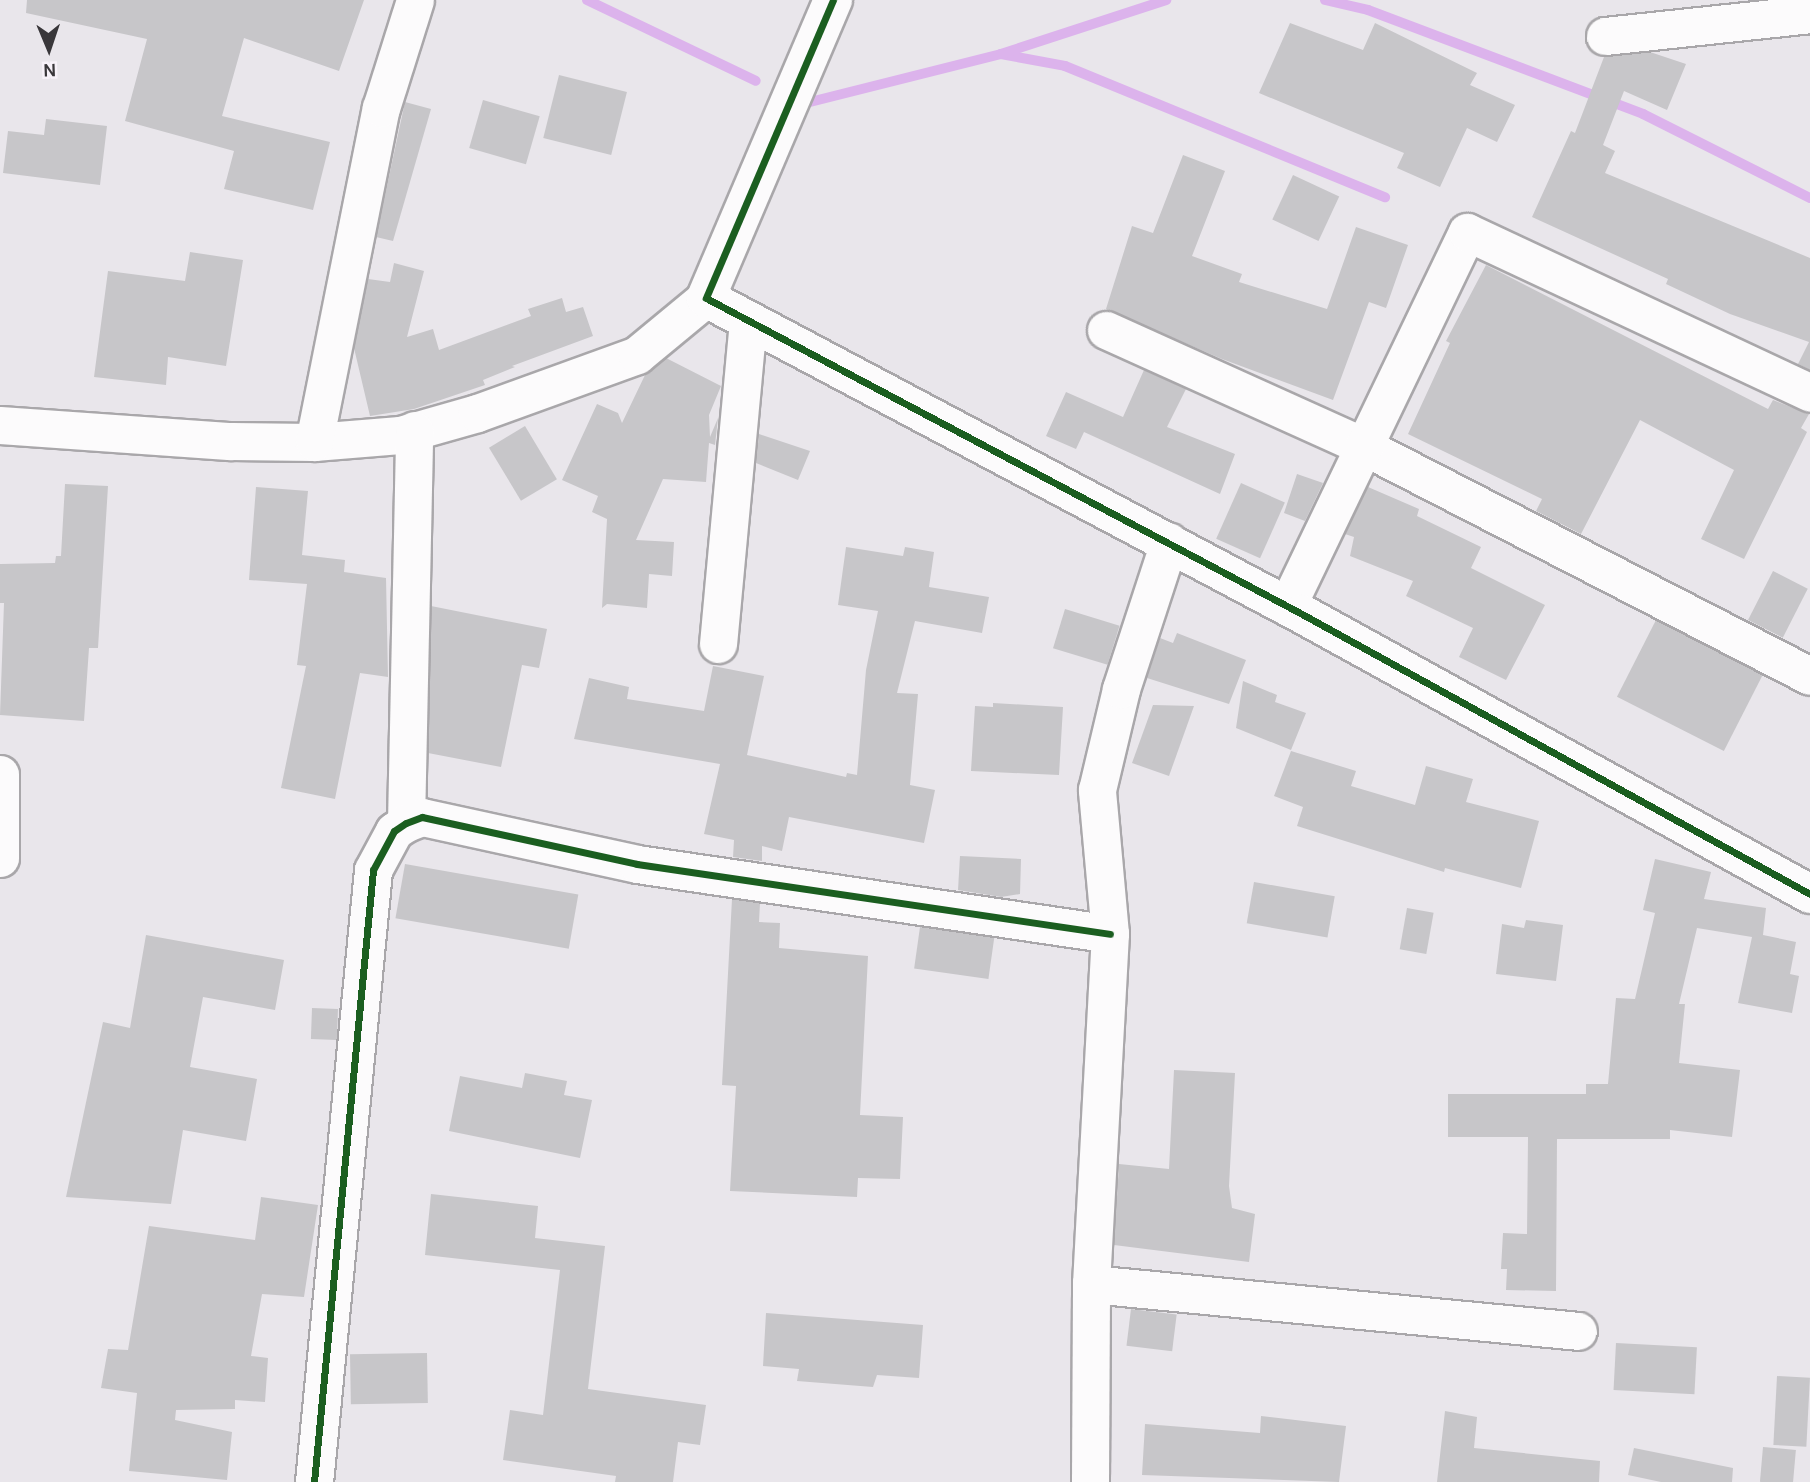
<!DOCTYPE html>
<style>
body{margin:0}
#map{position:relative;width:1810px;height:1482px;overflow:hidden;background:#e9e6eb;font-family:Karla,sans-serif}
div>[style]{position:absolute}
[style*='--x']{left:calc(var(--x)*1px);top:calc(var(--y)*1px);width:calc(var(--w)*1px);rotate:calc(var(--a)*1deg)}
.stream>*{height:10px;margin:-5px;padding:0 5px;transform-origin:5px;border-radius:5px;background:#dcb3ec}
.building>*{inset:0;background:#c7c6c9;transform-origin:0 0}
.roads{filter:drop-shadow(2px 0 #a9a7aa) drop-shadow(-2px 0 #a9a7aa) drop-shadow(0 2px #a9a7aa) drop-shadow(0 -2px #a9a7aa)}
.minor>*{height:37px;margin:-18.5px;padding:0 18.5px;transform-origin:18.5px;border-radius:18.5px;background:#fcfbfc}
.tertiary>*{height:38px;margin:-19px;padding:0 19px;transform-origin:19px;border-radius:19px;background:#fcfbfc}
.cycleway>*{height:7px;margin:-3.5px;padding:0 3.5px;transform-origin:3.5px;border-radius:3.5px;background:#1b5e20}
span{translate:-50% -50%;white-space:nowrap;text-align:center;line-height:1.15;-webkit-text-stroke:7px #f7f2f9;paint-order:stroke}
.north{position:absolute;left:14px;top:14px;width:70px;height:70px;-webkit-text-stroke:5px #f7f2f9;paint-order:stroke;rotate:178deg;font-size:19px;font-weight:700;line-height:28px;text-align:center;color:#39373a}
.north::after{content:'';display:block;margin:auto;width:24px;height:32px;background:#39373a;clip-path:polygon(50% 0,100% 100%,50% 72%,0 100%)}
</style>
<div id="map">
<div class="stream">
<div style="--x:587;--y:0;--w:187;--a:25.6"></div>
<div style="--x:1325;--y:0;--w:44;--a:13.1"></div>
<div style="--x:1368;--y:10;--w:294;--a:20.7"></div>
<div style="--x:1643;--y:114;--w:187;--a:26.7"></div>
<div style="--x:1001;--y:54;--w:65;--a:10.6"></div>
<div style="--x:1065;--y:66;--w:346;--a:22.3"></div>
<div style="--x:810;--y:102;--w:197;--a:-14.1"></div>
<div style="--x:1001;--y:54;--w:174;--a:-18.1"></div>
</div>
<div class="building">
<div style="clip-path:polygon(27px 0,364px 0,339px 71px,244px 38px,222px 116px,330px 142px,313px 210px,224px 189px,234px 151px,125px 121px,147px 39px,26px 13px)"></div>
<div style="clip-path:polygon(1290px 23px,1363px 50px,1375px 23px,1477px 73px,1470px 85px,1515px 105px,1497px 142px,1467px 128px,1440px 187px,1397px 168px,1404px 153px,1259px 93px)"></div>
<div style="clip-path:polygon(1650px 52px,1686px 64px,1667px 110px,1624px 91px,1603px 145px,1615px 151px,1605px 173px,1810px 258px,1810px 370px,1798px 364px,1809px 342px,1730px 314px,1666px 284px,1668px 279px,1532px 217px,1571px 131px,1575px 133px,1604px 57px)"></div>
<div style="left:559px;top:75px;width:70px;height:65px;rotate:14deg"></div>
<div style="left:483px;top:100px;width:59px;height:50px;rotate:16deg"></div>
<div style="clip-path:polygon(405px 102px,431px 109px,393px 241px,376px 237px)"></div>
<div style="clip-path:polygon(46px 119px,107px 126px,100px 185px,3px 173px,8px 131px,44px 135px)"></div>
<div style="clip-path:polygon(1183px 155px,1225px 171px,1192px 256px,1242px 274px,1239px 282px,1327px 309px,1356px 227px,1408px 245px,1386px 308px,1369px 302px,1333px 400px,1222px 359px,1106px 309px,1132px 226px,1153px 233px)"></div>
<div style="left:1293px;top:175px;width:51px;height:49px;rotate:25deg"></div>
<div style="clip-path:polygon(190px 252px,243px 260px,226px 366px,168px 357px,166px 385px,94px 377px,108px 271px,185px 281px)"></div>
<div style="clip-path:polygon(394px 263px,424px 271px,407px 337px,433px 329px,439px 350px,531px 316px,528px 309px,562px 298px,566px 312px,583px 307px,593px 336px,512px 366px,515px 367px,483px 380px,485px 385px,414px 409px,370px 416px,354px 348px,368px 279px,390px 282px)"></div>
<div style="clip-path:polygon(1486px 265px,1768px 409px,1773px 400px,1809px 414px,1801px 428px,1807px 432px,1744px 559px,1701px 539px,1734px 470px,1640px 420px,1581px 534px,1536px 511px,1542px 499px,1408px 434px,1450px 343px,1446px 341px)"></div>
<div style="clip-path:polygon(666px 358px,721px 386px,709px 415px,710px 437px,718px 418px,715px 445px,709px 443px,706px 482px,663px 479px,636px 540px,674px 542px,672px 576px,649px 574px,647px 608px,607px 604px,602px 608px,607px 519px,592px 512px,598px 496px,562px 480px,597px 404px,618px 413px,622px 423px,645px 375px)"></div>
<div style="clip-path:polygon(1144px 370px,1186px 389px,1167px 427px,1235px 454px,1220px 494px,1084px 432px,1076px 449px,1046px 436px,1066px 392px,1123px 417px)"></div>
<div style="left:525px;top:426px;width:62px;height:42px;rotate:59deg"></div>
<div style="clip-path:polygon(759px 434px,810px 451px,798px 480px,756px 463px)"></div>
<div style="clip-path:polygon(1297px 474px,1323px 483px,1305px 521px,1284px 513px)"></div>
<div style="left:1241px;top:483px;width:48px;height:61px;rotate:24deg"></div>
<div style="clip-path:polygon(65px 484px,108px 486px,98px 648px,89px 648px,84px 721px,0 715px,4px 603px,0 603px,0 564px,55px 563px,56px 556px,61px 556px)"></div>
<div style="clip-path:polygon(256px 487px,308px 491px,302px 555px,345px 560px,344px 572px,386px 578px,388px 677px,360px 673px,335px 799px,281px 788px,306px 666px,297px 665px,307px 584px,249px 580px)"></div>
<div style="clip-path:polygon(1368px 487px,1419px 509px,1417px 516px,1481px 547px,1471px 568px,1545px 605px,1506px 680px,1459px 657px,1473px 628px,1406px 596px,1413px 581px,1350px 556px,1354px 537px,1345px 534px)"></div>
<div style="clip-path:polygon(846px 547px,903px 556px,905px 547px,934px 552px,929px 587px,989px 597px,982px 633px,915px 621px,897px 693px,918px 694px,910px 785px,935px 790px,924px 843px,789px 817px,782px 851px,762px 846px,762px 861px,733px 857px,734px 840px,704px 834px,720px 764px,574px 739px,589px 678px,629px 687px,627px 699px,704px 711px,713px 666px,764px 676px,747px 755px,846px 777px,847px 773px,857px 775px,866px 670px,878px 611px,838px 605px)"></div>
<div style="left:1773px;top:571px;width:39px;height:55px;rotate:27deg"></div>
<div style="clip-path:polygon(431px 606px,547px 629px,539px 668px,522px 665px,501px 767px,428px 753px)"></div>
<div style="left:1065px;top:609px;width:57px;height:41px;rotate:17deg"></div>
<div style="left:1656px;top:620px;width:120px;height:86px;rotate:27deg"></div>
<div style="clip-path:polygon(1177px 633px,1246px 660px,1229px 704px,1147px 678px,1160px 638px,1173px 643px)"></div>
<div style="clip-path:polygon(1243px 681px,1277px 695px,1275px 702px,1306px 713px,1291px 750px,1236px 728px)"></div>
<div style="clip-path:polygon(993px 703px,1063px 707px,1059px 775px,971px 771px,975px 706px,993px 707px)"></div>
<div style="clip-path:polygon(1153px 705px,1194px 706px,1169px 776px,1132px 763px)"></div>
<div style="clip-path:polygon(1291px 751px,1356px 771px,1351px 786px,1415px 805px,1426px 766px,1473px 779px,1466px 802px,1539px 821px,1521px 888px,1445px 868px,1444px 872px,1297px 826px,1303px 807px,1274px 796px)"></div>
<div style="clip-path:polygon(960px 856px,1021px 859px,1020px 894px,1001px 897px,958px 890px)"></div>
<div style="clip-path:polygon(1655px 859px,1711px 872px,1704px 899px,1766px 908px,1763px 935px,1796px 942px,1790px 974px,1799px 976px,1792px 1013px,1738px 1003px,1752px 937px,1697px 928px,1679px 1004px,1685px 1004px,1679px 1063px,1740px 1070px,1732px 1137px,1670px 1130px,1670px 1139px,1557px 1139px,1556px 1291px,1506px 1290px,1507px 1269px,1501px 1269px,1503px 1233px,1527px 1234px,1528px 1137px,1448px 1137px,1448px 1094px,1586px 1094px,1586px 1084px,1608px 1084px,1616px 998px,1635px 999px,1655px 913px,1643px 910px)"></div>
<div style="left:405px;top:864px;width:176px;height:55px;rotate:10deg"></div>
<div style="left:1254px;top:882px;width:82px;height:42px;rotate:10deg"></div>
<div style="clip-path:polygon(732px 899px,760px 903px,759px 922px,780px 923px,779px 948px,868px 956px,860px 1115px,903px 1117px,900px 1179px,858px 1178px,857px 1197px,730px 1191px,736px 1086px,722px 1085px)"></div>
<div style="left:1407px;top:908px;width:27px;height:42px;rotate:10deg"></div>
<div style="clip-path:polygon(1526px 920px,1563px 925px,1556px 981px,1496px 974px,1502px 924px,1524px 928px)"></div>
<div style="left:920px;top:927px;width:75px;height:42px;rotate:8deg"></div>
<div style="clip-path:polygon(146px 935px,284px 960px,275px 1010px,203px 997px,190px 1067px,257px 1079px,246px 1141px,183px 1130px,171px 1204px,66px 1197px,103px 1022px,130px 1028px)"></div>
<div style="left:312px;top:1008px;width:26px;height:31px;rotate:2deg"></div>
<div style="clip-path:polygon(1174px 1070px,1235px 1073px,1229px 1186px,1232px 1208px,1255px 1214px,1249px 1262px,1114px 1245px,1119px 1164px,1169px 1169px)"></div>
<div style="clip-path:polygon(525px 1073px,567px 1081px,564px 1095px,592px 1100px,580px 1158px,449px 1131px,460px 1076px,522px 1088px)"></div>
<div style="clip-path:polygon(431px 1194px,538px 1206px,535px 1238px,605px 1246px,588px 1389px,706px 1405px,700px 1445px,678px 1442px,673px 1482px,615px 1482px,616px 1476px,503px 1460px,510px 1410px,543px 1415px,560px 1270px,425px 1255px)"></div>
<div style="clip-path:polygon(261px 1197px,318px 1205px,304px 1297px,262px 1294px,251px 1356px,268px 1358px,265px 1402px,235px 1400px,235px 1409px,176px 1410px,175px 1420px,232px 1432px,227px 1480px,129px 1471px,137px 1393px,101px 1388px,108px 1349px,128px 1350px,149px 1226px,255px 1240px)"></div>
<div style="left:1131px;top:1309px;width:46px;height:37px;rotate:7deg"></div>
<div style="clip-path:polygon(766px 1313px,923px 1325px,919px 1378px,877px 1375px,873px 1387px,797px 1381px,799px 1369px,763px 1366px)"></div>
<div style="left:1616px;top:1343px;width:81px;height:47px;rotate:3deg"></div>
<div style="left:427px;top:1353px;width:50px;height:77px;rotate:89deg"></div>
<div style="left:1777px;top:1376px;width:33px;height:69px;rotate:3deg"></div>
<div style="clip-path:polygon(1445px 1411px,1477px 1417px,1474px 1448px,1600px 1461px,1599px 1482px,1437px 1482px)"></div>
<div style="clip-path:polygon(1261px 1416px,1346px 1426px,1339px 1482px,1142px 1475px,1145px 1424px,1260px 1433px)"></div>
<div style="left:1763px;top:1447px;width:33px;height:35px;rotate:5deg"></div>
<div style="clip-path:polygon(1634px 1448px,1733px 1468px,1732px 1482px,1661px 1482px,1628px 1475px)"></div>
</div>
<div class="roads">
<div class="minor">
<div style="--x:1605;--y:36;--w:206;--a:-6.1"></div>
<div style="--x:1106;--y:330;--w:284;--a:24.3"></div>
<div style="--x:1365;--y:447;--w:500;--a:27.23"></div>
<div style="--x:0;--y:425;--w:232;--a:4"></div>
<div style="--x:231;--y:441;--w:83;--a:0.7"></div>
<div style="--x:314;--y:442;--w:86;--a:-4.7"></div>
<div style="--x:400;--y:435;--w:80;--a:-15.9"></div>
<div style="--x:477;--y:413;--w:170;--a:-19.9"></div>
<div style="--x:637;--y:355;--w:89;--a:-39.6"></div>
<div style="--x:314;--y:442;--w:341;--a:-78.7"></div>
<div style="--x:381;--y:108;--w:113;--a:-72.5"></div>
<div style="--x:1287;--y:606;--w:415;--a:-64.3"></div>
<div style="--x:1467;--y:232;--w:379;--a:25.1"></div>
<div style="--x:718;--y:644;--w:324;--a:-84.7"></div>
<div style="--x:0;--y:774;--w:84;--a:90"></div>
<div style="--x:406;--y:823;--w:393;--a:-88.8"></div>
<div style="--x:1091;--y:1284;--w:489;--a:5.5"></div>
<div style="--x:314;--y:1482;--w:615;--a:-84.49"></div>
<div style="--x:373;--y:870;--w:44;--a:-61.7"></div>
<div style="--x:394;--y:831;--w:14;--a:-34"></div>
<div style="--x:406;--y:823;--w:17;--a:-21"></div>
<div style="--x:422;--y:817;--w:220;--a:12.3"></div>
<div style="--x:637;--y:864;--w:478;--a:8.4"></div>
<div style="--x:1090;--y:1482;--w:198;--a:-89.7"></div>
<div style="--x:1091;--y:1284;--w:351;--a:-86.9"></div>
<div style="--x:1110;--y:934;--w:145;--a:-95.2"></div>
<div style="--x:1097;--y:790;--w:104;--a:-76.6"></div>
<div style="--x:1121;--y:689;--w:155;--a:-71.9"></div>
</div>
<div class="tertiary">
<div style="--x:833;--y:0;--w:324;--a:113.1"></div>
<div style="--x:706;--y:298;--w:675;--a:27.93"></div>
<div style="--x:1302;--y:614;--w:580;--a:28.86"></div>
</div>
</div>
<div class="cycleway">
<div style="--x:833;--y:0;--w:324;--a:113.1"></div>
<div style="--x:706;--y:298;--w:675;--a:27.93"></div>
<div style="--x:1302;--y:614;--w:580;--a:28.86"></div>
<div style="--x:314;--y:1482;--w:615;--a:-84.49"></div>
<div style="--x:373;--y:870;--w:44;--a:-61.7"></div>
<div style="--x:394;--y:831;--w:14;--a:-34"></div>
<div style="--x:406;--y:823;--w:17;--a:-21"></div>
<div style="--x:422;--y:817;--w:220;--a:12.3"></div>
<div style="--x:637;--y:864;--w:478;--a:8.4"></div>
</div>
<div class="north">N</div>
</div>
